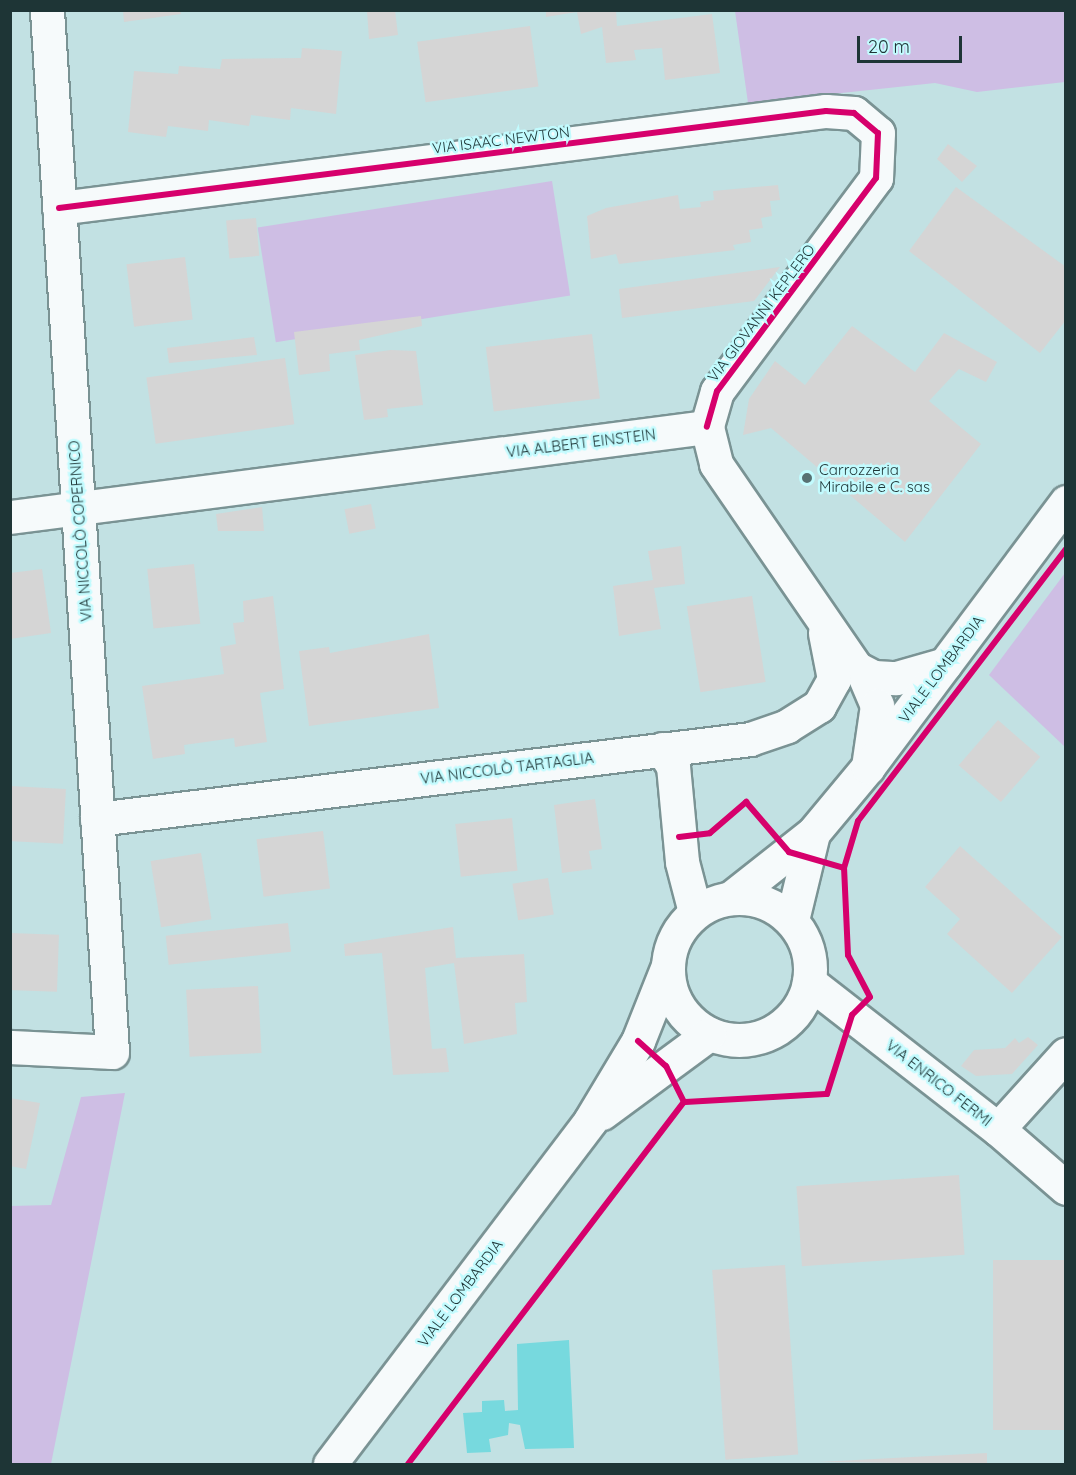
<!DOCTYPE html>
<meta charset="utf-8">
<style>
body{margin:0}
#map{position:relative;width:1076px;height:1475px;overflow:hidden;background:#c2e1e3;font-family:Quicksand,sans-serif}
div>[style]{position:absolute}
[style*='--x']{left:calc(var(--x)*1px);top:calc(var(--y)*1px);width:calc(var(--w)*1px);rotate:calc(var(--a)*1deg)}
.green>*{inset:0;background:#cebee4;transform-origin:0 0}
.water>*{inset:0;background:#77d9de}
.building>*{inset:0;background:#d5d5d5;transform-origin:0 0}
.roads{filter:drop-shadow(2px 0 #7a9394) drop-shadow(-2px 0 #7a9394) drop-shadow(0 2px #7a9394) drop-shadow(0 -2px #7a9394)}
.minor>*{height:33px;margin:-16.5px;padding:0 16.5px;transform-origin:16.5px;border-radius:16.5px;background:#f6fafb}
.major>*{height:33px;margin:-16.5px;padding:0 16.5px;transform-origin:16.5px;border-radius:16.5px;background:#f6fafb}
.major>.ring{margin:-16.5px;padding:0;box-sizing:content-box;background:none;border:33px solid #f6fafb;border-radius:50%}
.cycleway>*{height:6px;margin:-3px;padding:0 3px;transform-origin:3px;border-radius:3px;background:#d6006c}
.dots>*{width:16px;height:16px;translate:-50% -50%;box-sizing:border-box;border:3px solid #c2fbfe;border-radius:50%}
span{translate:-50% -50%;white-space:nowrap;text-align:center;line-height:1.15;-webkit-text-stroke:5px #c2fbfe;paint-order:stroke}
.street-label{font-size:15px;color:#1e3536}
.poi-label{font-size:15px;color:#1e3536}
.left{translate:0 -50%;text-align:left}
.frame{position:absolute;inset:0;border:12px solid #1e3536;pointer-events:none}
.scale{position:absolute;left:857px;top:36px;width:105px;height:27px;box-sizing:border-box;border:3px solid #1e3536;border-top:0;padding-left:8px;font-size:18px;line-height:21px;white-space:nowrap;color:#1e3536;-webkit-text-stroke:4px #c2fbfe;paint-order:stroke}
</style>
<div id="map">
<div class="green">
<div style="clip-path:polygon(735px 11px,1065px 11px,1065px 82px,977px 92px,935px 83px,748px 103px)"></div>
<div style="left:552px;top:181px;width:116px;height:298px;rotate:81deg"></div>
<div style="clip-path:polygon(1065px 573px,1065px 747px,989px 675px)"></div>
<div style="clip-path:polygon(125px 1093px,51px 1464px,11px 1464px,11px 1206px,51px 1205px,81px 1097px)"></div>
</div>
<div class="water">
<div style="clip-path:polygon(569px 1340px,574px 1448px,525px 1449px,520px 1425px,509px 1423px,508px 1435px,489px 1439px,491px 1452px,467px 1453px,463px 1413px,482px 1412px,482px 1401px,504px 1400px,505px 1411px,518px 1410px,517px 1344px)"></div>
</div>
<div class="building">
<div style="clip-path:polygon(123px 10px,180px 10px,181px 14px,124px 22px)"></div>
<div style="clip-path:polygon(395px 10px,398px 35px,369px 39px,367px 11px)"></div>
<div style="clip-path:polygon(546px 10px,616px 10px,617px 26px,712px 14px,720px 73px,665px 80px,662px 48px,634px 50px,636px 60px,606px 63px,602px 27px,581px 34px,577px 12px,546px 17px)"></div>
<div style="left:530px;top:26px;width:61px;height:114px;rotate:82deg"></div>
<div style="clip-path:polygon(302px 48px,342px 51px,336px 114px,291px 108px,290px 120px,251px 115px,249px 126px,209px 120px,208px 131px,168px 126px,166px 137px,128px 132px,134px 71px,178px 74px,179px 66px,220px 69px,222px 59px,301px 58px)"></div>
<div style="clip-path:polygon(948px 144px,977px 166px,962px 182px,937px 159px)"></div>
<div style="clip-path:polygon(778px 185px,780px 200px,770px 201px,772px 216px,761px 218px,763px 228px,749px 230px,751px 242px,733px 245px,735px 250px,619px 264px,616px 254px,591px 259px,587px 216px,606px 208px,678px 195px,680px 209px,701px 207px,700px 202px,714px 200px,713px 191px)"></div>
<div style="clip-path:polygon(956px 187px,1066px 267px,1066px 320px,1040px 353px,909px 251px)"></div>
<div style="left:256px;top:218px;width:38px;height:30px;rotate:85deg"></div>
<div style="left:185px;top:257px;width:63px;height:59px;rotate:83deg"></div>
<div style="clip-path:polygon(780px 267px,754px 301px,622px 318px,619px 289px)"></div>
<div style="clip-path:polygon(421px 316px,422px 326px,359px 340px,360px 350px,329px 354px,330px 371px,299px 375px,294px 332px)"></div>
<div style="clip-path:polygon(852px 326px,915px 372px,944px 333px,997px 362px,986px 382px,959px 369px,929px 401px,981px 444px,905px 542px,771px 428px,743px 435px,749px 399px,775px 361px,805px 385px)"></div>
<div style="left:592px;top:334px;width:65px;height:107px;rotate:83deg"></div>
<div style="clip-path:polygon(254px 337px,257px 355px,169px 363px,167px 348px)"></div>
<div style="clip-path:polygon(391px 350px,416px 351px,423px 405px,387px 409px,388px 417px,364px 420px,355px 355px)"></div>
<div style="left:285px;top:358px;width:67px;height:140px;rotate:82deg"></div>
<div style="left:371px;top:504px;width:25px;height:27px;rotate:79deg"></div>
<div style="clip-path:polygon(262px 507px,264px 531px,218px 531px,216px 514px)"></div>
<div style="clip-path:polygon(681px 546px,685px 584px,654px 588px,661px 629px,619px 636px,613px 586px,653px 580px,648px 551px)"></div>
<div style="left:194px;top:564px;width:60px;height:47px;rotate:84deg"></div>
<div style="clip-path:polygon(42px 569px,51px 633px,10px 639px,10px 573px)"></div>
<div style="clip-path:polygon(273px 596px,284px 689px,260px 693px,267px 742px,235px 747px,234px 738px,184px 745px,185px 754px,153px 759px,142px 686px,224px 674px,220px 647px,236px 644px,233px 623px,244px 622px,243px 601px)"></div>
<div style="left:752px;top:596px;width:87px;height:66px;rotate:81deg"></div>
<div style="clip-path:polygon(429px 634px,439px 708px,309px 726px,299px 651px,329px 647px,330px 653px)"></div>
<div style="left:998px;top:720px;width:56px;height:60px;rotate:41deg"></div>
<div style="left:10px;top:786px;width:56px;height:55px;rotate:3deg"></div>
<div style="clip-path:polygon(595px 799px,602px 849px,589px 851px,592px 869px,562px 873px,554px 805px)"></div>
<div style="left:512px;top:818px;width:53px;height:57px;rotate:84deg"></div>
<div style="left:323px;top:831px;width:58px;height:67px;rotate:83deg"></div>
<div style="clip-path:polygon(960px 846px,1062px 937px,1012px 993px,947px 934px,960px 919px,925px 887px)"></div>
<div style="left:201px;top:853px;width:67px;height:51px;rotate:81deg"></div>
<div style="left:548px;top:878px;width:37px;height:36px;rotate:81deg"></div>
<div style="left:288px;top:923px;width:29px;height:123px;rotate:84deg"></div>
<div style="clip-path:polygon(453px 927px,456px 958px,524px 954px,527px 1002px,515px 1003px,517px 1034px,464px 1044px,454px 963px,425px 968px,432px 1049px,446px 1048px,449px 1072px,393px 1075px,382px 953px,345px 956px,344px 944px)"></div>
<div style="left:10px;top:933px;width:49px;height:57px;rotate:2deg"></div>
<div style="left:258px;top:986px;width:67px;height:72px;rotate:87deg"></div>
<div style="clip-path:polygon(1028px 1037px,1038px 1045px,1012px 1074px,976px 1076px,961px 1066px,974px 1050px,1005px 1048px,1015px 1038px,1019px 1043px)"></div>
<div style="clip-path:polygon(10px 1098px,40px 1103px,26px 1169px,10px 1166px)"></div>
<div style="left:959px;top:1175px;width:80px;height:163px;rotate:86deg"></div>
<div style="left:1066px;top:1260px;width:170px;height:73px;rotate:90deg"></div>
<div style="left:785px;top:1265px;width:190px;height:73px;rotate:86deg"></div>
<div style="clip-path:polygon(987px 1453px,987px 1464px,818px 1462px)"></div>
</div>
<div class="roads">
<div class="minor">
<div style="--x:59;--y:208;--w:773;--a:-7.21"></div>
<div style="--x:826;--y:111;--w:28;--a:4"></div>
<div style="--x:854;--y:113;--w:31;--a:40"></div>
<div style="--x:878;--y:133;--w:45;--a:92.5"></div>
<div style="--x:876;--y:178;--w:266;--a:126.7"></div>
<div style="--x:717;--y:391;--w:37;--a:106"></div>
<div style="--x:10;--y:517;--w:703;--a:-7.36"></div>
<div style="--x:707;--y:427;--w:38;--a:76"></div>
<div style="--x:716;--y:464;--w:247;--a:55.5"></div>
<div style="--x:856;--y:668;--w:20;--a:27"></div>
<div style="--x:874;--y:677;--w:22;--a:3"></div>
<div style="--x:896;--y:678;--w:51;--a:-15.9"></div>
<div style="--x:864;--y:675;--w:33;--a:67"></div>
<div style="--x:877;--y:705;--w:63;--a:98.3"></div>
<div style="--x:662;--y:749;--w:20;--a:57"></div>
<div style="--x:673;--y:766;--w:96;--a:84.6"></div>
<div style="--x:682;--y:862;--w:52;--a:75.4"></div>
<div style="--x:97;--y:819;--w:658;--a:-6.98"></div>
<div style="--x:750;--y:739;--w:39;--a:-19"></div>
<div style="--x:787;--y:726;--w:38;--a:-32"></div>
<div style="--x:819;--y:706;--w:31;--a:-61"></div>
<div style="--x:834;--y:679;--w:47;--a:-101.1"></div>
<div style="--x:809;--y:982;--w:239;--a:37.9"></div>
<div style="--x:998;--y:1129;--w:90;--a:40.9"></div>
<div style="--x:10;--y:1047;--w:102;--a:2.8"></div>
<div style="--x:112;--y:1052;--w:1044;--a:-93.57"></div>
<div style="--x:998;--y:1129;--w:101;--a:-47.8"></div>
</div>
<div class="major">
<div style="--x:732;--y:897;--w:103;--a:-38.3"></div>
<div style="--x:813;--y:833;--w:86;--a:-50.2"></div>
<div style="--x:868;--y:767;--w:331;--a:-53.2"></div>
<div class="ring" style="left:668px;top:898px;width:109px;height:109px"></div>
<div style="--x:792;--y:920;--w:89;--a:-76.4"></div>
<div style="--x:602;--y:1113;--w:133;--a:-36.4"></div>
<div style="--x:330;--y:1464;--w:430;--a:-52.8"></div>
<div style="--x:590;--y:1121;--w:93;--a:-59"></div>
<div style="--x:638;--y:1041;--w:79;--a:-68.3"></div>
</div>
</div>
<div class="cycleway">
<div style="--x:59;--y:208;--w:773;--a:-7.21"></div>
<div style="--x:826;--y:111;--w:28;--a:4"></div>
<div style="--x:854;--y:113;--w:31;--a:40"></div>
<div style="--x:878;--y:133;--w:45;--a:92.5"></div>
<div style="--x:876;--y:178;--w:266;--a:126.7"></div>
<div style="--x:717;--y:391;--w:37;--a:106"></div>
<div style="--x:679;--y:837;--w:31;--a:-7"></div>
<div style="--x:710;--y:833;--w:48;--a:-40.7"></div>
<div style="--x:746;--y:802;--w:66;--a:49.3"></div>
<div style="--x:789;--y:852;--w:57;--a:16.2"></div>
<div style="--x:638;--y:1041;--w:38;--a:42"></div>
<div style="--x:666;--y:1066;--w:40;--a:63.4"></div>
<div style="--x:408;--y:1464;--w:455;--a:-52.7"></div>
<div style="--x:684;--y:1102;--w:143;--a:-3.2"></div>
<div style="--x:827;--y:1094;--w:83;--a:-72.4"></div>
<div style="--x:852;--y:1015;--w:25;--a:-45"></div>
<div style="--x:870;--y:997;--w:47;--a:-117.6"></div>
<div style="--x:848;--y:955;--w:87;--a:-92.6"></div>
<div style="--x:844;--y:868;--w:49;--a:-73.4"></div>
<div style="--x:858;--y:821;--w:342;--a:-52.6"></div>
</div>
<div class="dots">
<div style="left:807px;top:478px;background:#577173"></div>
</div>
<div class="street-label">
<span style="left:501px;top:140px;rotate:-7deg">VIA ISAAC NEWTON</span>
<span style="left:761px;top:313px;rotate:-53deg">VIA GIOVANNI KEPLERO</span>
<span style="left:581px;top:443px;rotate:-7deg">VIA ALBERT EINSTEIN</span>
<span style="left:80px;top:531px;rotate:-94deg">VIA NICCOLÒ COPERNICO</span>
<span style="left:941px;top:669px;rotate:-53deg">VIALE LOMBARDIA</span>
<span style="left:507px;top:768px;rotate:-7deg">VIA NICCOLÒ TARTAGLIA</span>
<span style="left:939px;top:1083px;rotate:38deg">VIA ENRICO FERMI</span>
<span style="left:460px;top:1293px;rotate:-53deg">VIALE LOMBARDIA</span>
</div>
<div class="poi-label">
<span class="left" style="left:819px;top:478px">Carrozzeria<br>Mirabile e C. sas</span>
</div>
<div class="frame"></div>
<div class="scale">20 m</div>
</div>
